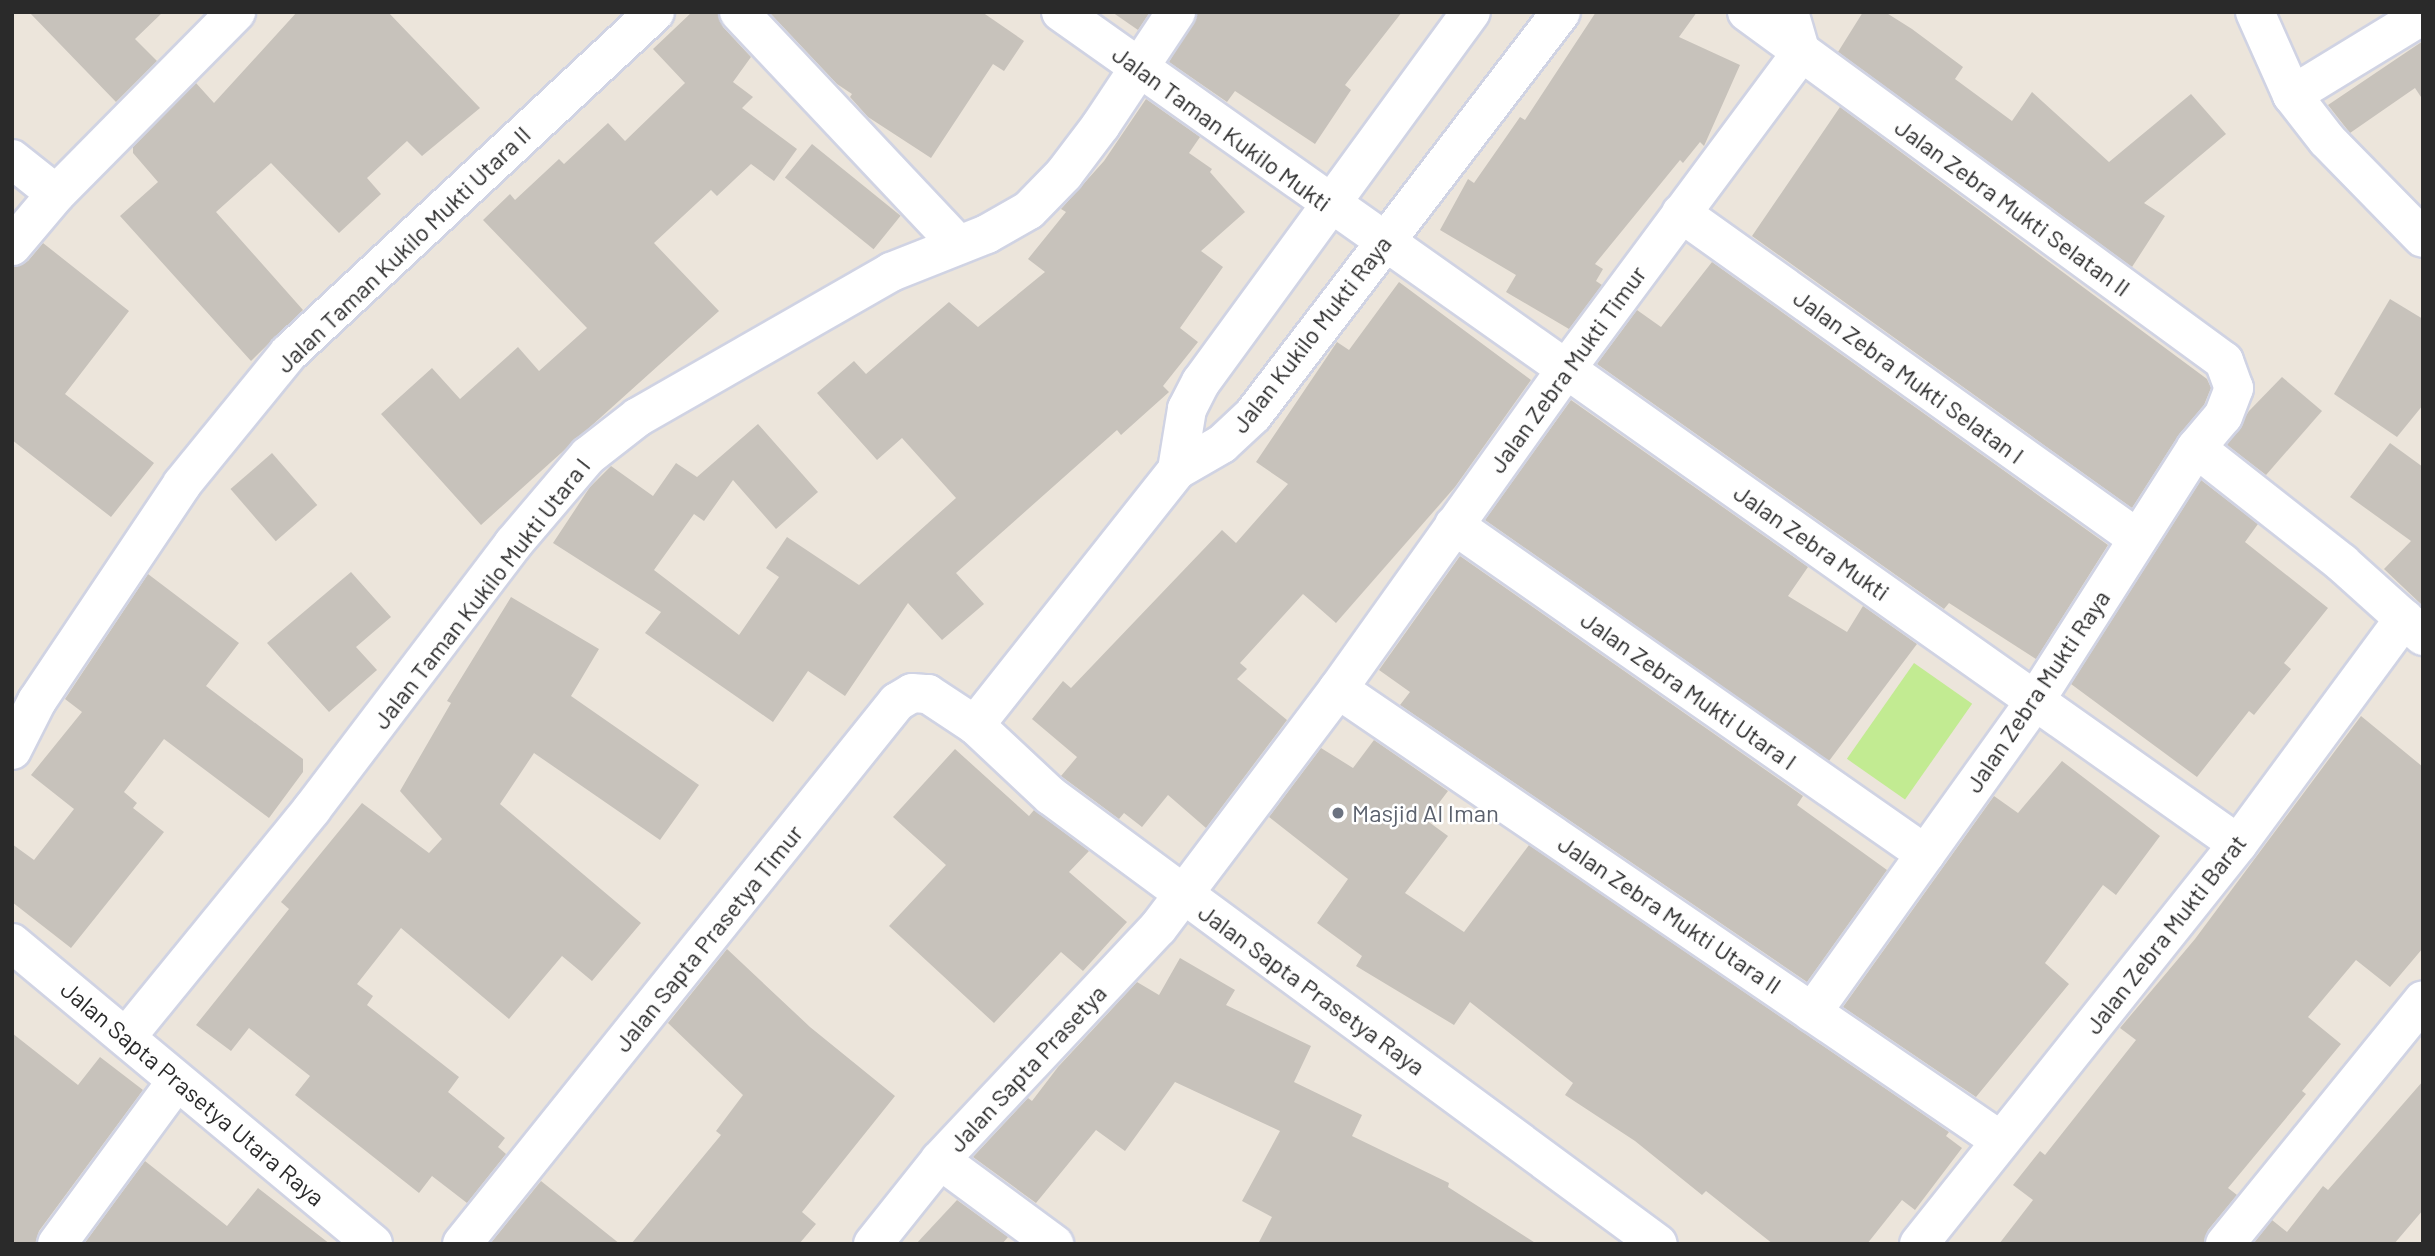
<!DOCTYPE html>
<style>
body{margin:0}
#map{position:relative;width:2435px;height:1256px;overflow:hidden;background:#ece5db;font-family:Barlow,sans-serif}
div>[style]{position:absolute}
[style*='--x']{left:calc(var(--x)*1px);top:calc(var(--y)*1px);width:calc(var(--w)*1px);rotate:calc(var(--a)*1deg)}
.pitch>*{inset:0;background:#c2eb92;transform-origin:0 0}
.building>*{inset:0;background:#c7c2bb;transform-origin:0 0}
.roads{filter:drop-shadow(2px 0 #d0d3e3) drop-shadow(-2px 0 #d0d3e3) drop-shadow(0 2px #d0d3e3) drop-shadow(0 -2px #d0d3e3)}
.minor>*{height:38px;margin:-19px;padding:0 19px;transform-origin:19px;border-radius:19px;background:#fff}
.tertiary>*{height:38px;margin:-19px;padding:0 19px;transform-origin:19px;border-radius:19px;background:#fff}
.dots>*{width:19px;height:19px;translate:-50% -50%;box-sizing:border-box;border:4px solid #fff;border-radius:50%}
span{translate:-50% -50%;white-space:nowrap;text-align:center;line-height:1.15;-webkit-text-stroke:5px #fff;paint-order:stroke}
.street-label{font-size:24px;color:#2a2a2a}
.worship-label{font-size:24px;color:#5b616d}
.left{translate:0 -50%;text-align:left}
.frame{position:absolute;inset:0;border:14px solid #2a2a2a;pointer-events:none}
</style>
<div id="map">
<div class="pitch">
<div style="left:1914px;top:663px;width:71px;height:117px;rotate:35deg"></div>
</div>
<div class="building">
<div style="clip-path:polygon(29px 12px,163px 12px,135px 39px,157px 61px,116px 102px)"></div>
<div style="clip-path:polygon(297px 12px,388px 12px,480px 108px,422px 156px,407px 141px,367px 178px,381px 194px,339px 233px,271px 163px,216px 212px,303px 310px,251px 361px,120px 216px,158px 182px,133px 153px,133px 147px,196px 83px,214px 103px)"></div>
<div style="clip-path:polygon(692px 12px,718px 12px,723px 27px,751px 57px,733px 82px,753px 97px,742px 108px,797px 149px,774px 181px,751px 164px,717px 196px,711px 190px,654px 243px,719px 311px,481px 525px,381px 414px,432px 368px,460px 399px,518px 347px,539px 371px,587px 328px,483px 220px,510px 194px,515px 200px,559px 159px,564px 164px,608px 123px,625px 141px,685px 83px,653px 49px)"></div>
<div style="clip-path:polygon(769px 12px,982px 12px,1024px 41px,1004px 71px,993px 64px,931px 158px,868px 117px,850px 97px,852px 94px,837px 84px)"></div>
<div style="clip-path:polygon(1112px 12px,1150px 12px,1138px 30px)"></div>
<div style="clip-path:polygon(1198px 12px,1402px 12px,1345px 85px,1351px 90px,1315px 144px,1235px 91px,1227px 102px,1169px 62px)"></div>
<div style="clip-path:polygon(1596px 12px,1697px 12px,1679px 37px,1740px 65px,1704px 146px,1700px 142px,1683px 163px,1680px 160px,1595px 264px,1603px 269px,1596px 281px,1602px 285px,1569px 329px,1506px 292px,1516px 275px,1440px 230px,1468px 179px,1474px 183px,1520px 117px,1525px 120px)"></div>
<div style="clip-path:polygon(1863px 12px,1885px 12px,1912px 29px,1963px 67px,1955px 79px,2012px 121px,2032px 92px,2109px 162px,2191px 94px,2226px 134px,2144px 203px,2165px 216px,2132px 267px,1838px 52px)"></div>
<div style="clip-path:polygon(2423px 41px,2423px 100px,2415px 88px,2350px 133px,2328px 105px)"></div>
<div style="clip-path:polygon(1146px 99px,1200px 137px,1189px 153px,1212px 169px,1210px 172px,1245px 212px,1201px 251px,1223px 267px,1180px 328px,1198px 342px,1163px 386px,1169px 392px,1121px 435px,1117px 430px,956px 573px,984px 604px,942px 640px,908px 603px,845px 696px,808px 671px,773px 722px,645px 633px,661px 612px,553px 543px,590px 487px,611px 466px,653px 496px,676px 463px,697px 477px,758px 424px,818px 492px,776px 529px,733px 480px,704px 521px,694px 514px,654px 570px,739px 635px,779px 577px,766px 568px,787px 537px,859px 585px,956px 498px,902px 438px,877px 460px,817px 393px,854px 361px,866px 374px,949px 302px,978px 327px,1045px 272px,1028px 259px,1066px 212px,1061px 209px,1104px 161px)"></div>
<div style="clip-path:polygon(1840px 107px,2207px 379px,2211px 388px,2204px 405px,2178px 436px,2132px 508px,1752px 236px)"></div>
<div style="left:812px;top:144px;width:114px;height:43px;rotate:39deg"></div>
<div style="clip-path:polygon(43px 243px,129px 311px,65px 394px,154px 463px,111px 517px,12px 440px,12px 267px,28px 261px)"></div>
<div style="clip-path:polygon(1712px 262px,2108px 545px,2036px 659px,1949px 603px,1944px 609px,1597px 364px,1637px 310px,1661px 327px)"></div>
<div style="clip-path:polygon(1399px 282px,1531px 380px,1455px 487px,1336px 623px,1303px 594px,1240px 663px,1247px 669px,1237px 679px,1287px 720px,1206px 828px,1168px 795px,1142px 827px,1124px 813px,1119px 819px,1061px 776px,1077px 757px,1032px 719px,1063px 681px,1071px 688px,1222px 530px,1236px 543px,1288px 484px,1256px 462px,1337px 342px,1349px 350px)"></div>
<div style="clip-path:polygon(2390px 299px,2423px 319px,2423px 405px,2397px 437px,2334px 394px)"></div>
<div style="clip-path:polygon(2282px 377px,2322px 411px,2266px 475px,2227px 445px,2249px 411px)"></div>
<div style="clip-path:polygon(1571px 400px,1808px 567px,1788px 596px,1847px 632px,1863px 606px,1917px 644px,1829px 761px,1485px 520px)"></div>
<div style="clip-path:polygon(2390px 443px,2423px 467px,2423px 606px,2384px 569px,2411px 541px,2350px 497px)"></div>
<div style="left:272px;top:453px;width:69px;height:55px;rotate:49deg"></div>
<div style="clip-path:polygon(2201px 480px,2258px 524px,2245px 542px,2328px 608px,2284px 663px,2291px 669px,2254px 715px,2249px 711px,2197px 777px,2071px 684px)"></div>
<div style="clip-path:polygon(1460px 556px,1803px 796px,1797px 805px,1887px 870px,1807px 982px,1400px 705px,1410px 692px,1379px 670px)"></div>
<div style="clip-path:polygon(351px 572px,391px 617px,356px 647px,377px 670px,329px 712px,267px 643px)"></div>
<div style="clip-path:polygon(148px 574px,239px 643px,206px 686px,303px 759px,303px 772px,269px 818px,164px 739px,124px 792px,137px 803px,133px 808px,164px 832px,71px 948px,12px 902px,12px 844px,34px 860px,74px 809px,31px 775px,82px 712px,65px 699px)"></div>
<div style="clip-path:polygon(511px 597px,599px 649px,571px 696px,699px 785px,660px 840px,534px 753px,500px 804px,641px 923px,592px 981px,562px 956px,509px 1019px,401px 928px,357px 984px,373px 996px,367px 1005px,459px 1077px,448px 1092px,505px 1138px,498px 1147px,506px 1154px,467px 1203px,432px 1176px,419px 1193px,295px 1095px,310px 1076px,249px 1028px,231px 1051px,196px 1025px,289px 909px,281px 902px,362px 803px,429px 853px,442px 839px,400px 791px,451px 703px,447px 701px)"></div>
<div style="clip-path:polygon(2361px 716px,2423px 767px,2423px 948px,2390px 987px,2356px 960px,2308px 1017px,2341px 1044px,2302px 1091px,2306px 1094px,2228px 1188px,2237px 1195px,2208px 1230px,2204px 1244px,1999px 1244px,2033px 1200px,2013px 1185px,2040px 1151px,2045px 1155px,2136px 1040px,2120px 1028px,2195px 939px)"></div>
<div style="clip-path:polygon(1374px 740px,1448px 791px,1426px 820px,1448px 836px,1405px 893px,1464px 932px,1529px 845px,1949px 1132px,1946px 1136px,1962px 1148px,1915px 1210px,1902px 1200px,1867px 1244px,1773px 1244px,1706px 1191px,1702px 1195px,1635px 1141px,1565px 1095px,1573px 1083px,1470px 1002px,1454px 1025px,1356px 966px,1362px 956px,1317px 923px,1348px 879px,1269px 817px,1321px 748px,1353px 768px)"></div>
<div style="clip-path:polygon(955px 749px,1029px 816px,1034px 810px,1089px 851px,1069px 872px,1127px 922px,1083px 971px,1061px 952px,994px 1023px,889px 926px,946px 865px,893px 817px)"></div>
<div style="clip-path:polygon(2062px 761px,2160px 836px,2116px 895px,2103px 885px,2045px 963px,2069px 984px,1976px 1097px,1843px 1007px,1994px 796px,2018px 813px)"></div>
<div style="clip-path:polygon(727px 949px,810px 1027px,895px 1096px,802px 1212px,816px 1224px,799px 1244px,631px 1244px,721px 1135px,716px 1131px,743px 1095px,668px 1023px)"></div>
<div style="clip-path:polygon(1180px 958px,1235px 990px,1226px 1005px,1311px 1046px,1294px 1082px,1362px 1115px,1352px 1136px,1449px 1183px,1448px 1187px,1537px 1244px,1258px 1244px,1272px 1217px,1242px 1201px,1280px 1131px,1175px 1082px,1125px 1151px,1096px 1130px,1036px 1203px,973px 1157px,1028px 1098px,1032px 1101px,1058px 1067px,1137px 982px,1159px 995px)"></div>
<div style="clip-path:polygon(12px 1033px,78px 1085px,100px 1057px,143px 1090px,39px 1231px,35px 1244px,12px 1244px)"></div>
<div style="clip-path:polygon(2423px 1081px,2423px 1210px,2394px 1244px,2253px 1244px,2272px 1220px,2287px 1232px,2323px 1186px,2328px 1190px)"></div>
<div style="clip-path:polygon(145px 1161px,227px 1226px,258px 1188px,330px 1244px,84px 1244px)"></div>
<div style="clip-path:polygon(541px 1181px,620px 1244px,490px 1244px)"></div>
<div style="clip-path:polygon(957px 1200px,1008px 1237px,1002px 1244px,916px 1244px)"></div>
</div>
<div class="roads">
<div class="minor">
<div style="--x:739;--y:12;--w:319;--a:46.7"></div>
<div style="--x:1061;--y:12;--w:1441;--a:35.26"></div>
<div style="--x:1747;--y:12;--w:591;--a:36.19"></div>
<div style="--x:2224;--y:361;--w:29;--a:70"></div>
<div style="--x:2234;--y:388;--w:30;--a:111"></div>
<div style="--x:2223;--y:416;--w:42;--a:130.2"></div>
<div style="--x:2196;--y:448;--w:300;--a:122.5"></div>
<div style="--x:2035;--y:701;--w:383;--a:125.6"></div>
<div style="--x:2255;--y:12;--w:91;--a:66"></div>
<div style="--x:2292;--y:95;--w:57;--a:52.1"></div>
<div style="--x:2327;--y:140;--w:137;--a:45.6"></div>
<div style="--x:2292;--y:95;--w:153;--a:-31.4"></div>
<div style="--x:12;--y:159;--w:56;--a:38.5"></div>
<div style="--x:1681;--y:213;--w:561;--a:35.5"></div>
<div style="--x:12;--y:246;--w:68;--a:-49.8"></div>
<div style="--x:56;--y:194;--w:256;--a:-45.3"></div>
<div style="--x:2196;--y:448;--w:186;--a:38.2"></div>
<div style="--x:2342;--y:563;--w:109;--a:42"></div>
<div style="--x:1177;--y:470;--w:62;--a:-80.7"></div>
<div style="--x:1187;--y:409;--w:30;--a:-63"></div>
<div style="--x:1201;--y:382;--w:458;--a:-53.9"></div>
<div style="--x:1454;--y:525;--w:575;--a:34.93"></div>
<div style="--x:1338;--y:689;--w:802;--a:34.28"></div>
<div style="--x:12;--y:750;--w:55;--a:-63"></div>
<div style="--x:37;--y:701;--w:261;--a:-56.2"></div>
<div style="--x:182;--y:484;--w:169;--a:-50.8"></div>
<div style="--x:289;--y:353;--w:500;--a:-42.97"></div>
<div style="--x:127;--y:1036;--w:293;--a:-50.8"></div>
<div style="--x:312;--y:809;--w:333;--a:-52.8"></div>
<div style="--x:513;--y:544;--w:116;--a:-49.6"></div>
<div style="--x:588;--y:456;--w:63;--a:-38"></div>
<div style="--x:638;--y:417;--w:292;--a:-29.8"></div>
<div style="--x:891;--y:272;--w:103;--a:-21.6"></div>
<div style="--x:987;--y:234;--w:48;--a:-29.7"></div>
<div style="--x:1029;--y:210;--w:50;--a:-45.8"></div>
<div style="--x:1064;--y:174;--w:61;--a:-52.9"></div>
<div style="--x:1101;--y:125;--w:136;--a:-56.4"></div>
<div style="--x:940;--y:1160;--w:142;--a:36.4"></div>
<div style="--x:57;--y:1244;--w:201;--a:-53.7"></div>
<div style="--x:462;--y:1244;--w:695;--a:-51.25"></div>
<div style="--x:897;--y:702;--w:17;--a:-31"></div>
<div style="--x:912;--y:693;--w:16;--a:4"></div>
<div style="--x:928;--y:694;--w:56;--a:33.4"></div>
<div style="--x:975;--y:725;--w:325;--a:-51.6"></div>
<div style="--x:1177;--y:470;--w:52;--a:-30"></div>
<div style="--x:1222;--y:444;--w:42;--a:-43.1"></div>
<div style="--x:1253;--y:415;--w:507;--a:-52.61"></div>
<div style="--x:873;--y:1244;--w:107;--a:-51.4"></div>
<div style="--x:940;--y:1160;--w:318;--a:-46.8"></div>
<div style="--x:1158;--y:928;--w:299;--a:-53"></div>
<div style="--x:1338;--y:689;--w:394;--a:-54.5"></div>
<div style="--x:1567;--y:368;--w:392;--a:-53.4"></div>
<div style="--x:1801;--y:53;--w:43;--a:-106.3"></div>
<div style="--x:1919;--y:1244;--w:512;--a:-51.43"></div>
<div style="--x:2238;--y:844;--w:280;--a:-53.6"></div>
<div style="--x:2225;--y:1244;--w:314;--a:-50.9"></div>
</div>
<div class="tertiary">
<div style="--x:975;--y:725;--w:104;--a:43.1"></div>
<div style="--x:1051;--y:796;--w:754;--a:36.43"></div>
<div style="--x:12;--y:943;--w:470;--a:39.8"></div>
</div>
</div>
<div class="dots">
<div style="left:1338px;top:813px;background:#6b7280"></div>
</div>
<div class="street-label">
<span style="left:1222px;top:128px;rotate:36deg">Jalan Taman Kukilo Mukti</span>
<span style="left:2013px;top:207px;rotate:36deg">Jalan Zebra Mukti Selatan II</span>
<span style="left:403px;top:249px;rotate:-44deg">Jalan Taman Kukilo Mukti Utara II</span>
<span style="left:1311px;top:334px;rotate:-52deg">Jalan Kukilo Mukti Raya</span>
<span style="left:1567px;top:369px;rotate:-54deg">Jalan Zebra Mukti Timur</span>
<span style="left:1909px;top:376px;rotate:36deg">Jalan Zebra Mukti Selatan I</span>
<span style="left:1812px;top:542px;rotate:35deg">Jalan Zebra Mukti</span>
<span style="left:481px;top:593px;rotate:-52deg">Jalan Taman Kukilo Mukti Utara I</span>
<span style="left:1689px;top:690px;rotate:35deg">Jalan Zebra Mukti Utara I</span>
<span style="left:2037px;top:691px;rotate:-56deg">Jalan Zebra Mukti Raya</span>
<span style="left:1670px;top:914px;rotate:34deg">Jalan Zebra Mukti Utara II</span>
<span style="left:2165px;top:934px;rotate:-52deg">Jalan Zebra Mukti Barat</span>
<span style="left:708px;top:938px;rotate:-51deg">Jalan Sapta Prasetya Timur</span>
<span style="left:1312px;top:989px;rotate:36deg">Jalan Sapta Prasetya Raya</span>
<span style="left:1027px;top:1068px;rotate:-47deg">Jalan Sapta Prasetya</span>
<span style="left:193px;top:1093px;rotate:40deg">Jalan Sapta Prasetya Utara Raya</span>
</div>
<div class="worship-label">
<span class="left" style="left:1352px;top:813px">Masjid Al Iman</span>
</div>
<div class="frame"></div>
</div>
